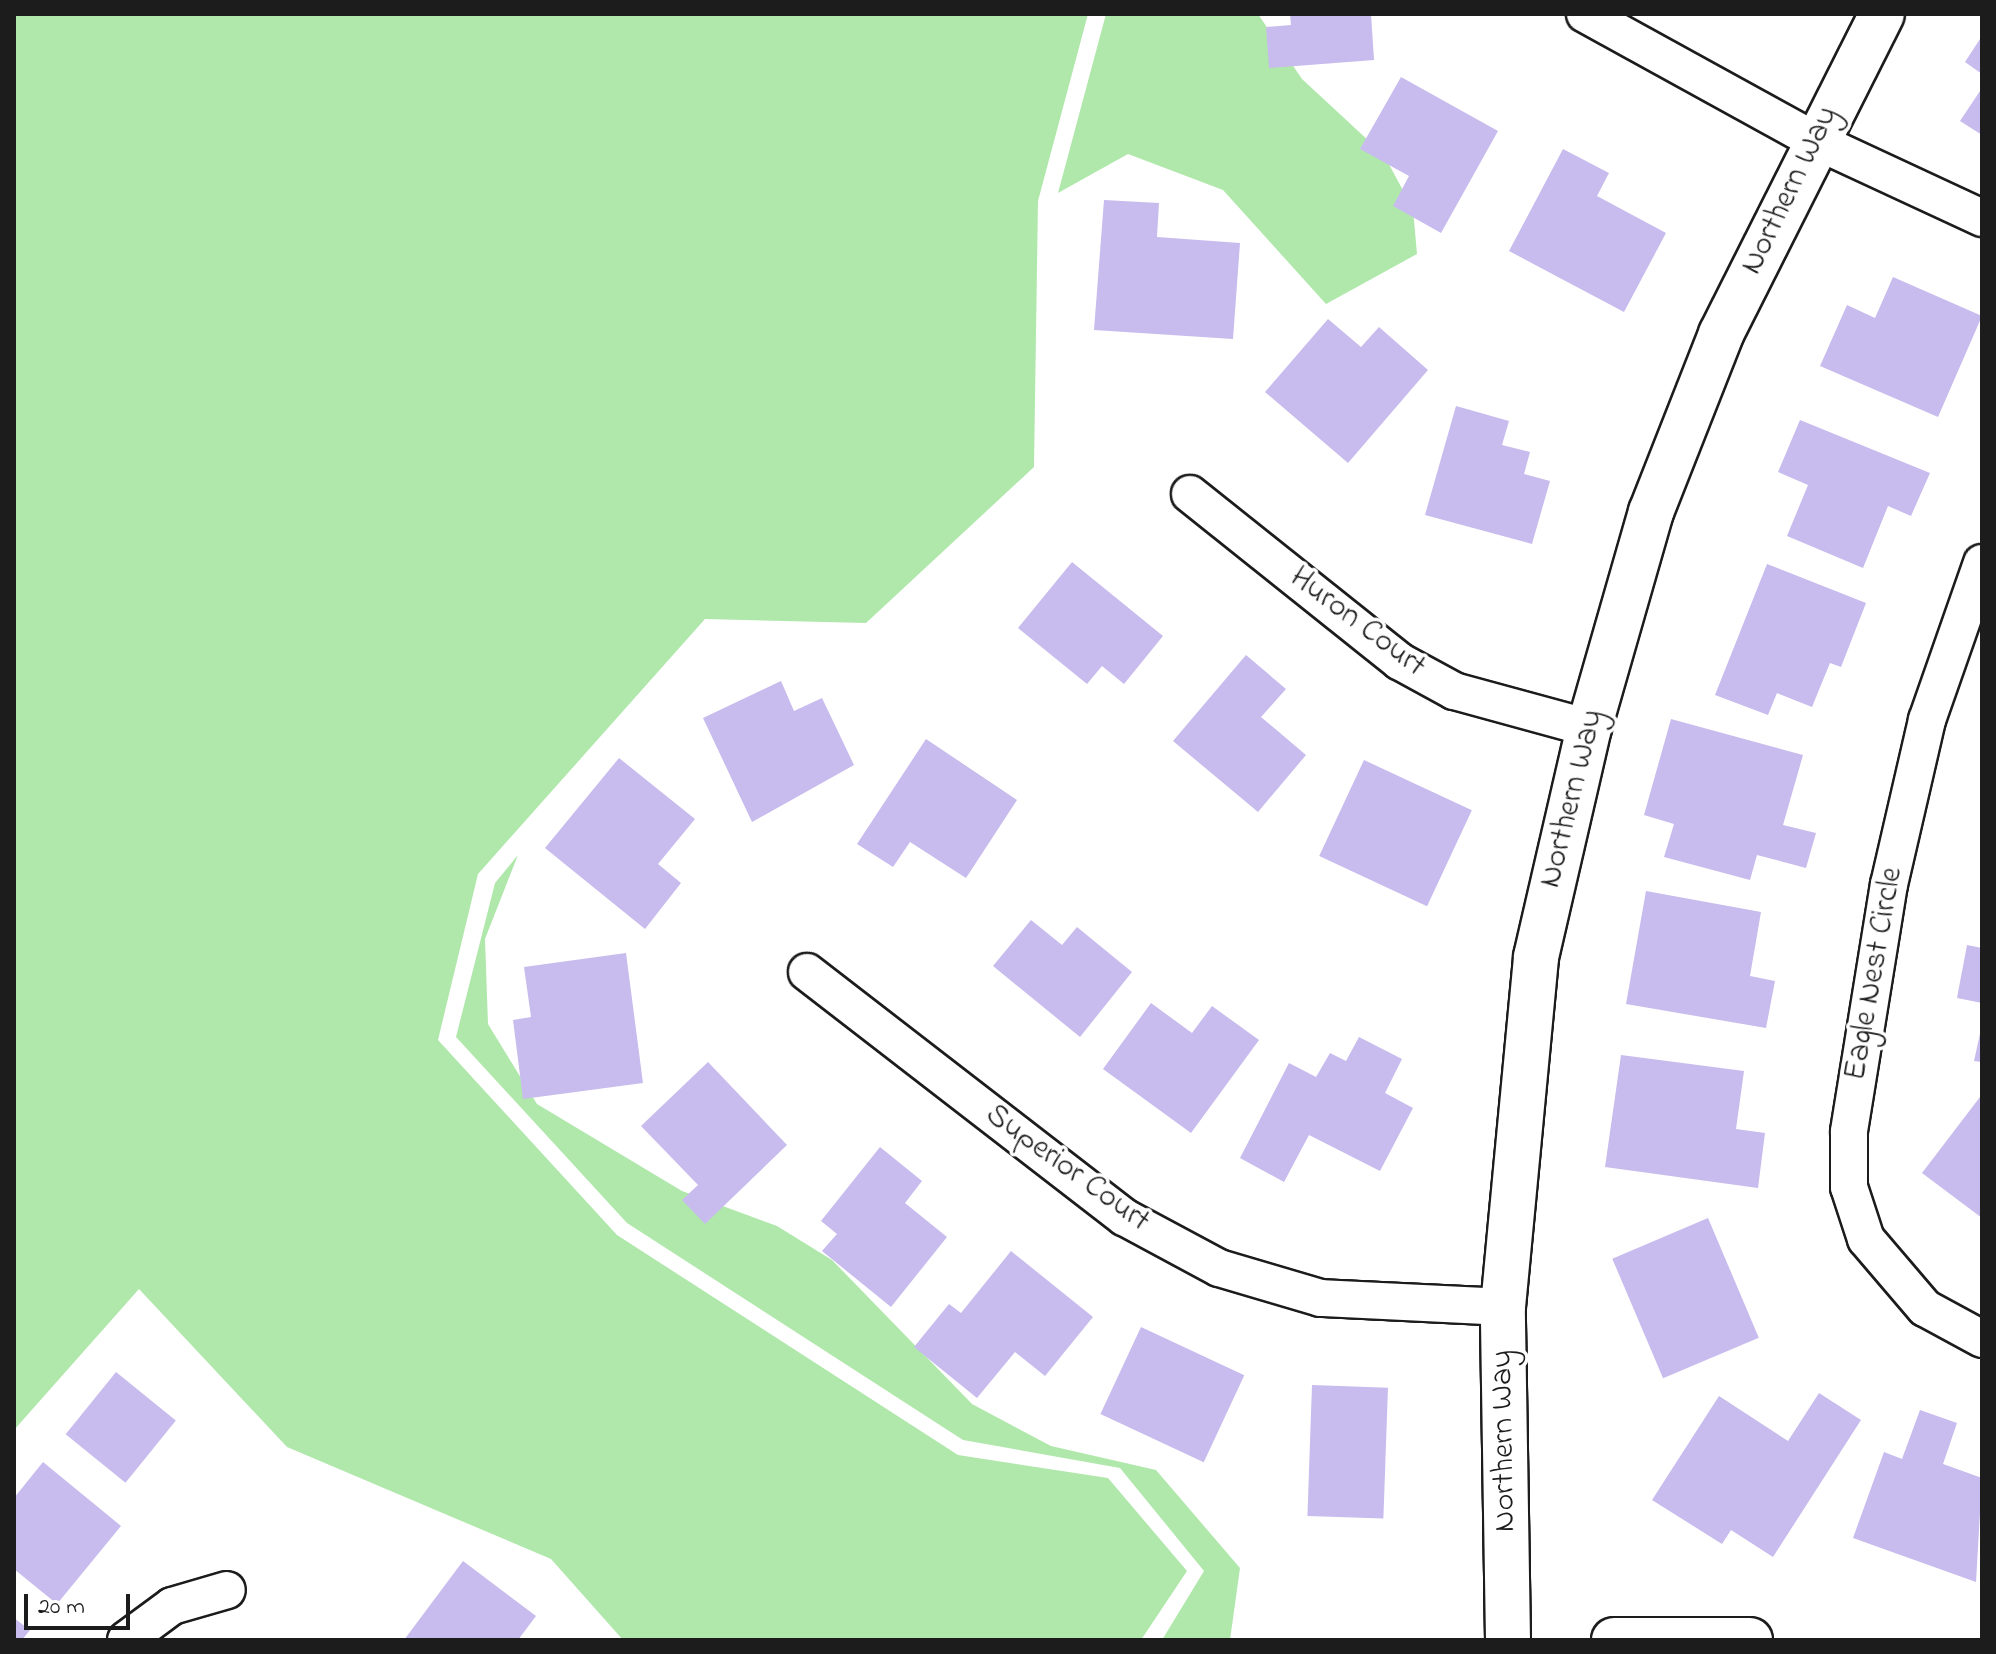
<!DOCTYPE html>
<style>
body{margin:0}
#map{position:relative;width:1996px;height:1654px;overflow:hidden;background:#fff;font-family:"Indie Flower",sans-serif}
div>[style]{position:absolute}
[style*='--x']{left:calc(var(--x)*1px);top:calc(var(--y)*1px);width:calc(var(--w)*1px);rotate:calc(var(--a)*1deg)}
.green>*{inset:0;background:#b0e8ab}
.building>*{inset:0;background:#c8bbed;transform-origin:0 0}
.roads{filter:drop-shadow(2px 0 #1c1c1c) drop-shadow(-2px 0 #1c1c1c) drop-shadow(0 2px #1c1c1c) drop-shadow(0 -2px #1c1c1c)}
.street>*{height:36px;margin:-18px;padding:0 18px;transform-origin:18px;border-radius:18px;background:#fff}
.secondary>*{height:44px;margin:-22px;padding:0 22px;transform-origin:22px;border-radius:22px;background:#fff}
span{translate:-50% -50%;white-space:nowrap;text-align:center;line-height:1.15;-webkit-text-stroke:7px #fff;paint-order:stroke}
.street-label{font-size:32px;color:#1c1c1c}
.frame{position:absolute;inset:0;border:16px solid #1c1c1c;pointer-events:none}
.scale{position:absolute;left:24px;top:1594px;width:106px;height:36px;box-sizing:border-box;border:4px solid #1c1c1c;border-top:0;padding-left:10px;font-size:24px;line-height:28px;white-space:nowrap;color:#1c1c1c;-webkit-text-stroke:6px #fff;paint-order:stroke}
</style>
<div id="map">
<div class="green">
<div style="clip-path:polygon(14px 14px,1088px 14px,1038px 201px,1034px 467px,866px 623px,705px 619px,478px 874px,438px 1040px,617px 1235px,958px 1455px,1108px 1478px,1187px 1571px,1141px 1640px,623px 1640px,551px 1559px,287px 1447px,139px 1289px,14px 1430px)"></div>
<div style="clip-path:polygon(1106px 14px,1258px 14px,1302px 79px,1384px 155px,1413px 209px,1417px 254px,1326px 304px,1223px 190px,1128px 154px,1058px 193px)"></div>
<div style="clip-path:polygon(518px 855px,485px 939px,488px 1024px,537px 1104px,682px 1191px,777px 1226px,832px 1260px,972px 1404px,1051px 1446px,1156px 1470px,1240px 1568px,1230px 1640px,1162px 1640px,1204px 1571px,1120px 1468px,963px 1440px,627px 1223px,456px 1037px,495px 883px)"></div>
</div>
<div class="building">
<div style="clip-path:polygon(1290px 14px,1371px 14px,1374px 60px,1269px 68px,1266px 27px,1291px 25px)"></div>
<div style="clip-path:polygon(1982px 36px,1982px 74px,1965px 62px)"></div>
<div style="clip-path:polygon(1401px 77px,1498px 131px,1441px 233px,1393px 206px,1409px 176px,1360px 149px)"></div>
<div style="clip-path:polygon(1982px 88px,1982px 135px,1960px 121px)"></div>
<div style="clip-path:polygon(1563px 149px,1609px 173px,1597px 196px,1666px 233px,1624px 312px,1509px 251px)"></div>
<div style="clip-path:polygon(1104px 200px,1159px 203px,1157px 237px,1240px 243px,1233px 339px,1094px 330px)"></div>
<div style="clip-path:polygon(1893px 277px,1982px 316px,1938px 417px,1820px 366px,1847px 305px,1875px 318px)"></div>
<div style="clip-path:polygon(1328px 319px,1361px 347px,1379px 327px,1428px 370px,1348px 463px,1265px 392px)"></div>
<div style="clip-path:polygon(1456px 406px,1509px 421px,1502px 445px,1530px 452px,1524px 474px,1550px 481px,1532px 544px,1425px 515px)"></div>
<div style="clip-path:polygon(1800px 420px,1930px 473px,1911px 516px,1888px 506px,1863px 568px,1787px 536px,1808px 485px,1778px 472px)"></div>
<div style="clip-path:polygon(1072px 562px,1163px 636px,1124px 684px,1102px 666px,1087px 684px,1018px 628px)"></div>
<div style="clip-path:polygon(1767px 564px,1866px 603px,1841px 667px,1830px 663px,1812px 707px,1777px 693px,1768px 715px,1715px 695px)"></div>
<div style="clip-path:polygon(1246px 655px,1286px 689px,1261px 717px,1306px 755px,1258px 812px,1173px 741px)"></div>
<div style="clip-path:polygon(781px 681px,794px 711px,822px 698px,854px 765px,752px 822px,703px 718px)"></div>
<div style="clip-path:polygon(1671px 719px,1803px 755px,1783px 825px,1816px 833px,1806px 868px,1757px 855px,1750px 880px,1664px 857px,1674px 824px,1644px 815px)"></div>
<div style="clip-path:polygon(926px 739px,1017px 800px,966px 878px,910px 842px,893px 867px,857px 844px)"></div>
<div style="clip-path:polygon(619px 758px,695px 819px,658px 864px,681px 883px,645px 929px,545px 848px)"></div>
<div style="left:1364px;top:760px;width:119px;height:106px;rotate:25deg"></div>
<div style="clip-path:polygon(1646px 891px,1761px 912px,1750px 976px,1775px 981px,1766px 1028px,1626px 1004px)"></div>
<div style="clip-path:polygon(1031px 920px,1062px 945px,1077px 927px,1132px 972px,1080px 1037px,993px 966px)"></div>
<div style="clip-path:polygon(1967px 945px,1982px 948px,1982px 1003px,1957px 998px)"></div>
<div style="clip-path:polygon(626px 953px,643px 1083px,523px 1099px,513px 1020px,531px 1017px,524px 967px)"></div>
<div style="clip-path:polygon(1151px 1003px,1192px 1033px,1212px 1006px,1259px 1040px,1191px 1133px,1103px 1069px)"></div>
<div style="clip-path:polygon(1981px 1029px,1982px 1029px,1982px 1062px,1974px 1061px)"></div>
<div style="clip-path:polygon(1359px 1037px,1402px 1059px,1385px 1093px,1413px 1108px,1380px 1171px,1309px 1135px,1284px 1182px,1240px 1158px,1289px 1063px,1316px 1077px,1330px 1053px,1346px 1061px)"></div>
<div style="clip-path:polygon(1621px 1055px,1744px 1071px,1736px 1129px,1765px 1133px,1758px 1188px,1605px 1167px)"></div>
<div style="clip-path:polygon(708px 1062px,787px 1145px,705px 1224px,682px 1200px,698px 1185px,641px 1126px)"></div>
<div style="clip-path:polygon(1980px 1097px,1982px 1098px,1982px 1218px,1922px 1173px)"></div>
<div style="clip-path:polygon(880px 1147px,922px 1181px,905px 1203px,947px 1237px,891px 1307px,822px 1251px,837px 1234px,821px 1221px)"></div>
<div style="left:1708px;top:1218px;width:130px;height:104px;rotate:67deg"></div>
<div style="clip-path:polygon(1011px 1251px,1093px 1317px,1045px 1376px,1015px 1352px,977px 1398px,914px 1347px,949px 1304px,961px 1313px)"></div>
<div style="left:1141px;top:1327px;width:114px;height:96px;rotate:25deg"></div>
<div style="left:116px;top:1372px;width:77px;height:80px;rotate:39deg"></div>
<div style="left:1312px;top:1385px;width:76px;height:131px;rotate:2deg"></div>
<div style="clip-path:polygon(1819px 1393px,1861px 1420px,1773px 1557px,1731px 1530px,1722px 1544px,1652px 1500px,1719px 1396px,1788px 1441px)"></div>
<div style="clip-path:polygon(1920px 1410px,1957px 1423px,1943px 1464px,1982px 1478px,1976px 1582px,1853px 1538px,1884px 1452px,1902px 1459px)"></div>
<div style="clip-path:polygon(43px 1462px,121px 1526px,57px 1604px,14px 1569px,14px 1498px)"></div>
<div style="clip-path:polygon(463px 1561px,536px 1616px,518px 1640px,404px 1640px)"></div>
<div style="clip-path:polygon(14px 1618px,30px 1630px,22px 1640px,14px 1640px)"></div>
</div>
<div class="roads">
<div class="street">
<div style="--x:1585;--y:14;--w:261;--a:28.8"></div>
<div style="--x:1814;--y:140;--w:185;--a:24.9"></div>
<div style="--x:1190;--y:494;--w:268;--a:38.6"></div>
<div style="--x:1399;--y:661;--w:63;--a:28.6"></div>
<div style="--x:1454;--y:691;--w:140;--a:15.3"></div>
<div style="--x:1982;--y:563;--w:166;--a:109.3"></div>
<div style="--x:1927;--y:720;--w:168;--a:103"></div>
<div style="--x:1889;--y:884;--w:251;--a:99.2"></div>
<div style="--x:1849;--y:1132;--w:55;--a:90"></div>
<div style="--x:1849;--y:1187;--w:55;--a:71.9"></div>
<div style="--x:1866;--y:1239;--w:91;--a:49.5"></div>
<div style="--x:1925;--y:1308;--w:65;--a:28.5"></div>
<div style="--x:807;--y:972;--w:401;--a:37.7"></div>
<div style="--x:1124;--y:1217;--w:108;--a:28.2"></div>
<div style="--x:1219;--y:1268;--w:106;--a:16.4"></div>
<div style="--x:1321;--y:1298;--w:182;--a:2.8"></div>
<div style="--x:126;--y:1640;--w:57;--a:-36.5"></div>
<div style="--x:172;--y:1606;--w:57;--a:-16.2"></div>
</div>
<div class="secondary">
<div style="--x:1508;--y:1640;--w:333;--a:-90.9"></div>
<div style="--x:1503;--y:1307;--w:352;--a:-84.6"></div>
<div style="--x:1536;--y:957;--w:235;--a:-77"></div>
<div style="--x:1589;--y:728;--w:225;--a:-74"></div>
<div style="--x:1651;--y:512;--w:191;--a:-68.5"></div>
<div style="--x:1721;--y:334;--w:358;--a:-63.3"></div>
<div style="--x:1614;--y:1640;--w:136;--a:0"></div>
</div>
</div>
<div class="street-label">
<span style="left:1791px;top:191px;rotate:-64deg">Northern Way</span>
<span style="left:1357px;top:623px;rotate:37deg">Huron Court</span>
<span style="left:1573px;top:799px;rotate:-76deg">Northern Way</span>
<span style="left:1875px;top:974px;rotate:-80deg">Eagle Nest Circle</span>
<span style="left:1067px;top:1169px;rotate:36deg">Superior Court</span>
<span style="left:1505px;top:1441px;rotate:-91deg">Northern Way</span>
</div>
<div class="frame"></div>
<div class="scale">20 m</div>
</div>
